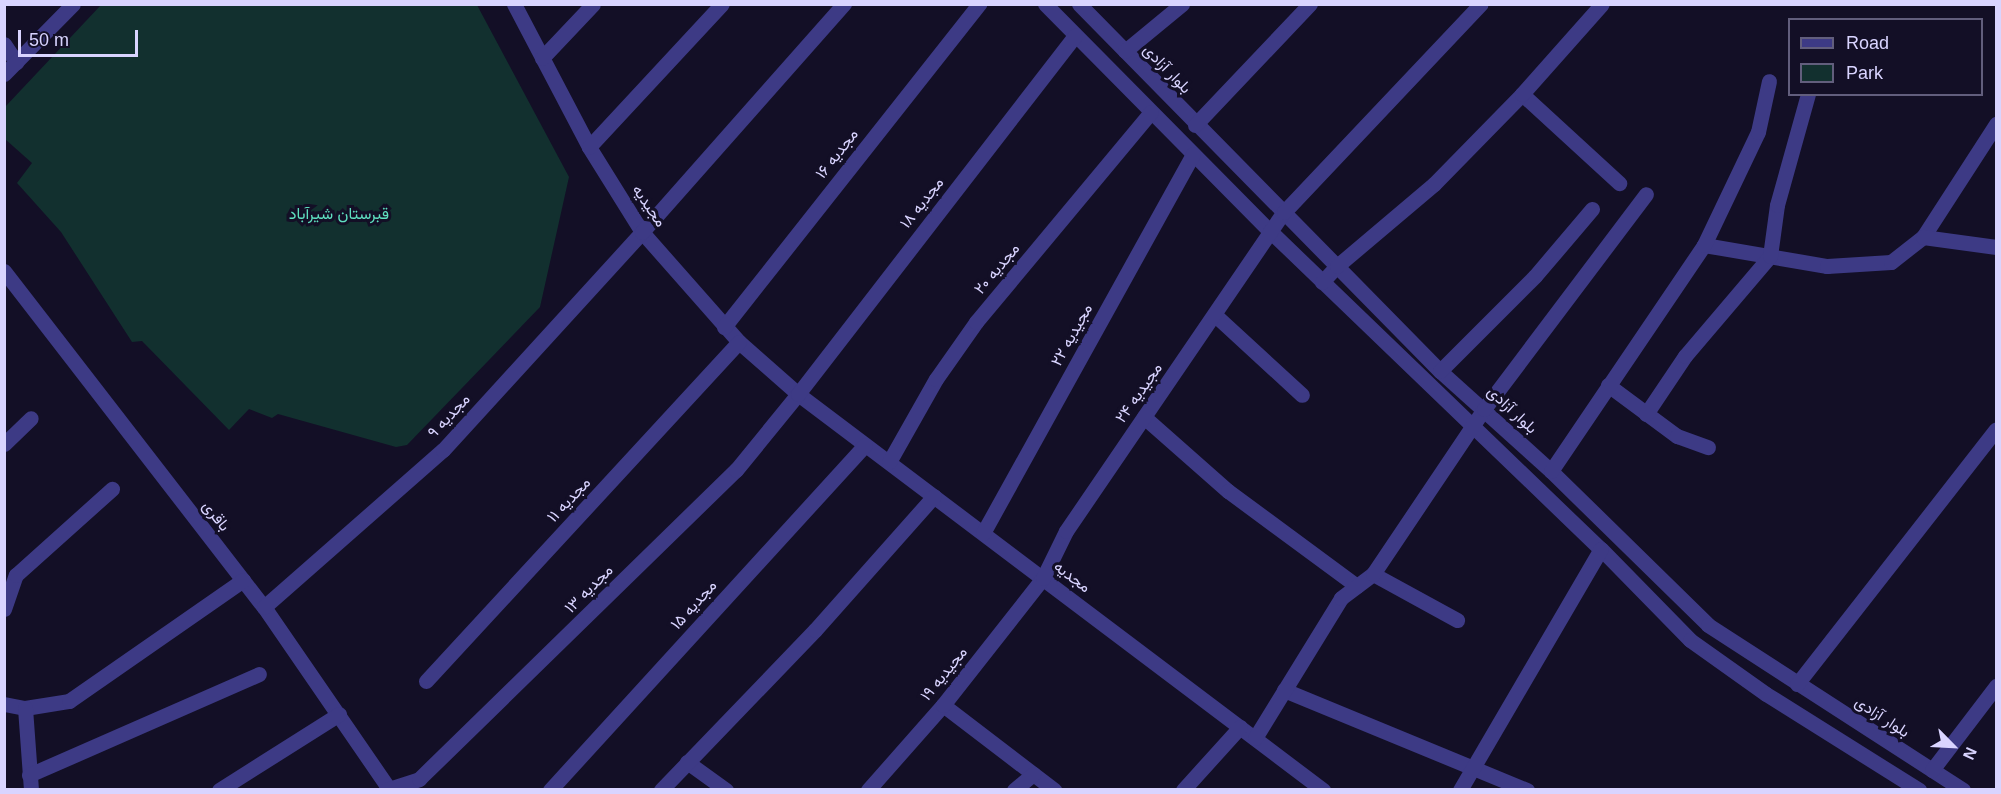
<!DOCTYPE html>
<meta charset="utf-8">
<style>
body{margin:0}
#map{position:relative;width:2001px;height:794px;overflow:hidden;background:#130f26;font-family:Helvetica,Vazirmatn,sans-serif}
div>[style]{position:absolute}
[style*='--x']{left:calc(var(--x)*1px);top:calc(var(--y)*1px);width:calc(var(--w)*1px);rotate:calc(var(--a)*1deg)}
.green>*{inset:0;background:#12302f}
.minor>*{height:15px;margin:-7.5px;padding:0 7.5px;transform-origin:7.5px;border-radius:7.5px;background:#3d3a85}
span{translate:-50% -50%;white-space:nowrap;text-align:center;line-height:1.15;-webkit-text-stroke:6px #130f26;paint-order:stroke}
.street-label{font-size:16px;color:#d9d4ff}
.park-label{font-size:16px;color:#5fe0c0}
.frame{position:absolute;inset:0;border:6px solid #d9d4ff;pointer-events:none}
.legend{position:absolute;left:1788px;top:18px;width:195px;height:78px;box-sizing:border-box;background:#130f26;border:2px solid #625e7d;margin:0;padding:8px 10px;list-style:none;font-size:18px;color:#d9d4ff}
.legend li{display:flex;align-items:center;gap:12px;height:30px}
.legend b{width:30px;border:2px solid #625e7d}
.north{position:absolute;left:1923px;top:716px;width:60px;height:60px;-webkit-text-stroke:4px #130f26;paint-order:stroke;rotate:114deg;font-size:16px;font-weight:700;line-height:24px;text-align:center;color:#d9d4ff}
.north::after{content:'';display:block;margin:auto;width:21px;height:27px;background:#d9d4ff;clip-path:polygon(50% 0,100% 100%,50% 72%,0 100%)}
.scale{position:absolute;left:18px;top:30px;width:120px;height:27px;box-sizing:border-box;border:3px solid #d9d4ff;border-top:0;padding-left:8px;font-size:18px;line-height:21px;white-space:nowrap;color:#d9d4ff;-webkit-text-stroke:4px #130f26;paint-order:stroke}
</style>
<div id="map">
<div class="green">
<div style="clip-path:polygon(101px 5px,477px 5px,569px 177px,540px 307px,407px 445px,396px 447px,278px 414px,272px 418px,249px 409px,229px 430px,142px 341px,132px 342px,61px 232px,17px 183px,32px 163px,5px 139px,5px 107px)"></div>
</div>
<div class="minor">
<div style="--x:514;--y:4;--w:161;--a:62.3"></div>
<div style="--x:589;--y:147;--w:100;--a:58.1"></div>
<div style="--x:642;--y:232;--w:147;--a:48.6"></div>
<div style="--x:739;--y:342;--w:79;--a:41.4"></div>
<div style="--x:798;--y:394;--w:658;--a:37.03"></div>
<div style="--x:1045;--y:4;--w:320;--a:45.3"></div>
<div style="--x:1270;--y:231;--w:459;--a:43.9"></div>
<div style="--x:1601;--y:549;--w:127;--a:45.6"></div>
<div style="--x:1690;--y:640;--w:93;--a:35.4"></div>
<div style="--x:1766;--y:694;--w:181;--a:32.1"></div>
<div style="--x:1079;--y:4;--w:515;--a:45.47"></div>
<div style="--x:1440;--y:371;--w:149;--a:42"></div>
<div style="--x:1551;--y:471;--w:220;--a:44.4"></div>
<div style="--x:1708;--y:625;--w:304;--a:32.9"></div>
<div style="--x:4;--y:44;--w:22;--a:56"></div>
<div style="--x:1125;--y:51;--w:74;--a:-39.5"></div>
<div style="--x:542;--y:58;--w:74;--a:-46.6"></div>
<div style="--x:4;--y:74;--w:98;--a:-45.4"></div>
<div style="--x:1522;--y:94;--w:132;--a:42.5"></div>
<div style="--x:1195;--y:125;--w:167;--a:-46.5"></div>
<div style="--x:589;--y:147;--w:195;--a:-47.1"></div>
<div style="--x:1923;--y:237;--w:135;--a:-57.1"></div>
<div style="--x:1704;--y:245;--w:125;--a:9.7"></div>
<div style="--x:1827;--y:266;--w:64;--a:-3.6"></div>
<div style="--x:1891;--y:262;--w:41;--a:-38"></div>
<div style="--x:1923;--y:237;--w:74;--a:7.8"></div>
<div style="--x:4;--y:271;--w:425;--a:52.3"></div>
<div style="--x:264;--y:607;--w:222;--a:55.5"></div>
<div style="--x:1322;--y:282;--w:22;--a:-47"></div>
<div style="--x:1337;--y:266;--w:127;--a:-40.2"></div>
<div style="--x:1434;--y:184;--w:126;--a:-45.6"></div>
<div style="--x:1522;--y:94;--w:120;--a:-48.4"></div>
<div style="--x:1215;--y:315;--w:118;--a:42.6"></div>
<div style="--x:724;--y:327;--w:412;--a:-51.7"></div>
<div style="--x:1440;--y:371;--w:134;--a:-45"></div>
<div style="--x:1535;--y:276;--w:88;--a:-49.6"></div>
<div style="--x:1608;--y:385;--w:86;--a:36.5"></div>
<div style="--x:1677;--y:436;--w:33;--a:20"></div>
<div style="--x:1646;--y:414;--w:70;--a:-56.1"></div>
<div style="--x:1685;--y:356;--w:131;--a:-49.6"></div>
<div style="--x:1770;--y:256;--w:51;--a:-82.2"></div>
<div style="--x:1777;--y:205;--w:115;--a:-74.4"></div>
<div style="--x:1144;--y:417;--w:112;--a:41.4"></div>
<div style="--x:1228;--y:491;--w:160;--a:36.4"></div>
<div style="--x:4;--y:444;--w:37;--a:-44"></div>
<div style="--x:889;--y:462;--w:95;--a:-60.5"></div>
<div style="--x:936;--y:379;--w:70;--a:-54.9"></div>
<div style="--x:976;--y:322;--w:273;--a:-50.2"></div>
<div style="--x:1551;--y:471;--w:273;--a:-55.9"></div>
<div style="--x:1704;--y:245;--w:125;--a:-64.5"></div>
<div style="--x:1758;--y:132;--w:52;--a:-77.8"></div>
<div style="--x:983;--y:533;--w:433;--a:-61"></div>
<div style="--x:1373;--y:574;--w:96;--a:28.7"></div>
<div style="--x:264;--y:607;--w:238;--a:-41.3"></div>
<div style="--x:443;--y:450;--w:295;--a:-47.6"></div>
<div style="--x:642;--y:232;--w:305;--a:-48.5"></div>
<div style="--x:4;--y:609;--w:36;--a:-71"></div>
<div style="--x:16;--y:575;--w:129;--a:-41.9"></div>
<div style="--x:426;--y:681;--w:461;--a:-47.3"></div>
<div style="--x:1797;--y:684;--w:323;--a:-52"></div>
<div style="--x:1284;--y:690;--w:263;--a:22.4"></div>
<div style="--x:4;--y:704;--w:21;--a:11"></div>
<div style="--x:25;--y:708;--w:45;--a:-9"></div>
<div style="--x:69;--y:701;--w:212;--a:-34.8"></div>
<div style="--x:943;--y:705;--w:140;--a:37.4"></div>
<div style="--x:25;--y:708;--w:82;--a:85.8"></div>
<div style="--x:1255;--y:738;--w:164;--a:-58.4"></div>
<div style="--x:1341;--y:598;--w:40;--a:-37"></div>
<div style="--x:1373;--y:574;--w:199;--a:-56.1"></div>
<div style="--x:1484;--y:409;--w:269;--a:-53"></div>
<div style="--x:687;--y:762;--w:48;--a:35.7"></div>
<div style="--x:1932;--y:770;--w:106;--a:-52.7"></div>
<div style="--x:29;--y:775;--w:251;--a:-23.7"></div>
<div style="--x:219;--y:790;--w:142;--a:-32.3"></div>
<div style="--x:386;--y:790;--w:35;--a:-18"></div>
<div style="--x:419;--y:779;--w:443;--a:-44.3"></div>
<div style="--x:736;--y:470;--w:98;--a:-50.8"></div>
<div style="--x:798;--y:394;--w:453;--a:-52.3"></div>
<div style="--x:550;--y:790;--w:467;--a:-47.6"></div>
<div style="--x:661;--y:790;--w:222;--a:-46.1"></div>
<div style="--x:815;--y:630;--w:179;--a:-48.4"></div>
<div style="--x:868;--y:790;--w:113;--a:-48.6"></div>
<div style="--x:943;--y:705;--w:162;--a:-51.8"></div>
<div style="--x:1043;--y:578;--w:52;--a:-63.9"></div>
<div style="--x:1066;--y:531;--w:386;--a:-55.7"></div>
<div style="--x:1284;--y:212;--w:286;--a:-46.6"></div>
<div style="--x:1014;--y:790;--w:25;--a:-40"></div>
<div style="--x:1183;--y:790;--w:85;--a:-47.9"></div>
<div style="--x:1460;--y:790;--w:279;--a:-59.7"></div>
</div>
<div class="street-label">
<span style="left:1167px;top:69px;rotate:46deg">بلوار آزادی</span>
<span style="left:837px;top:154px;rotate:-52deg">مجدیه ۱۶</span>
<span style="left:922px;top:203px;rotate:-52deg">مجدیه ۱۸</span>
<span style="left:649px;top:206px;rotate:56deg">مجیدیه</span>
<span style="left:997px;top:269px;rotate:-50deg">مجدیه ۲۰</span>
<span style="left:1072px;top:335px;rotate:-61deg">مجیدیه ۲۲</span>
<span style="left:1139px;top:393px;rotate:-55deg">مجیدیه ۲۴</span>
<span style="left:1512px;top:410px;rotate:43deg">بلوار آزادی</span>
<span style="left:449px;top:416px;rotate:-47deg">مجدیه ۹</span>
<span style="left:569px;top:500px;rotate:-47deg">مجدیه ۱۱</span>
<span style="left:216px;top:516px;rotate:52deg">باقری</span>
<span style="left:1072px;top:577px;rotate:37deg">مجدیه</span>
<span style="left:589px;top:589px;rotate:-45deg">مجدیه ۱۳</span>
<span style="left:694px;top:605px;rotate:-48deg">مجدیه ۱۵</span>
<span style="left:944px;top:674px;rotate:-51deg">مجیدیه ۱۹</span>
<span style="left:1882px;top:717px;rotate:33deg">بلوار آزادی</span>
</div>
<div class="park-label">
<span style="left:339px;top:214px">قبرستان شیرآباد</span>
</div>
<div class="frame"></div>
<ul class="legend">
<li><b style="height:8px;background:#3d3a85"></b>Road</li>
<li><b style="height:16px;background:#12302f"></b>Park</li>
</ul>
<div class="north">N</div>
<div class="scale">50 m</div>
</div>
